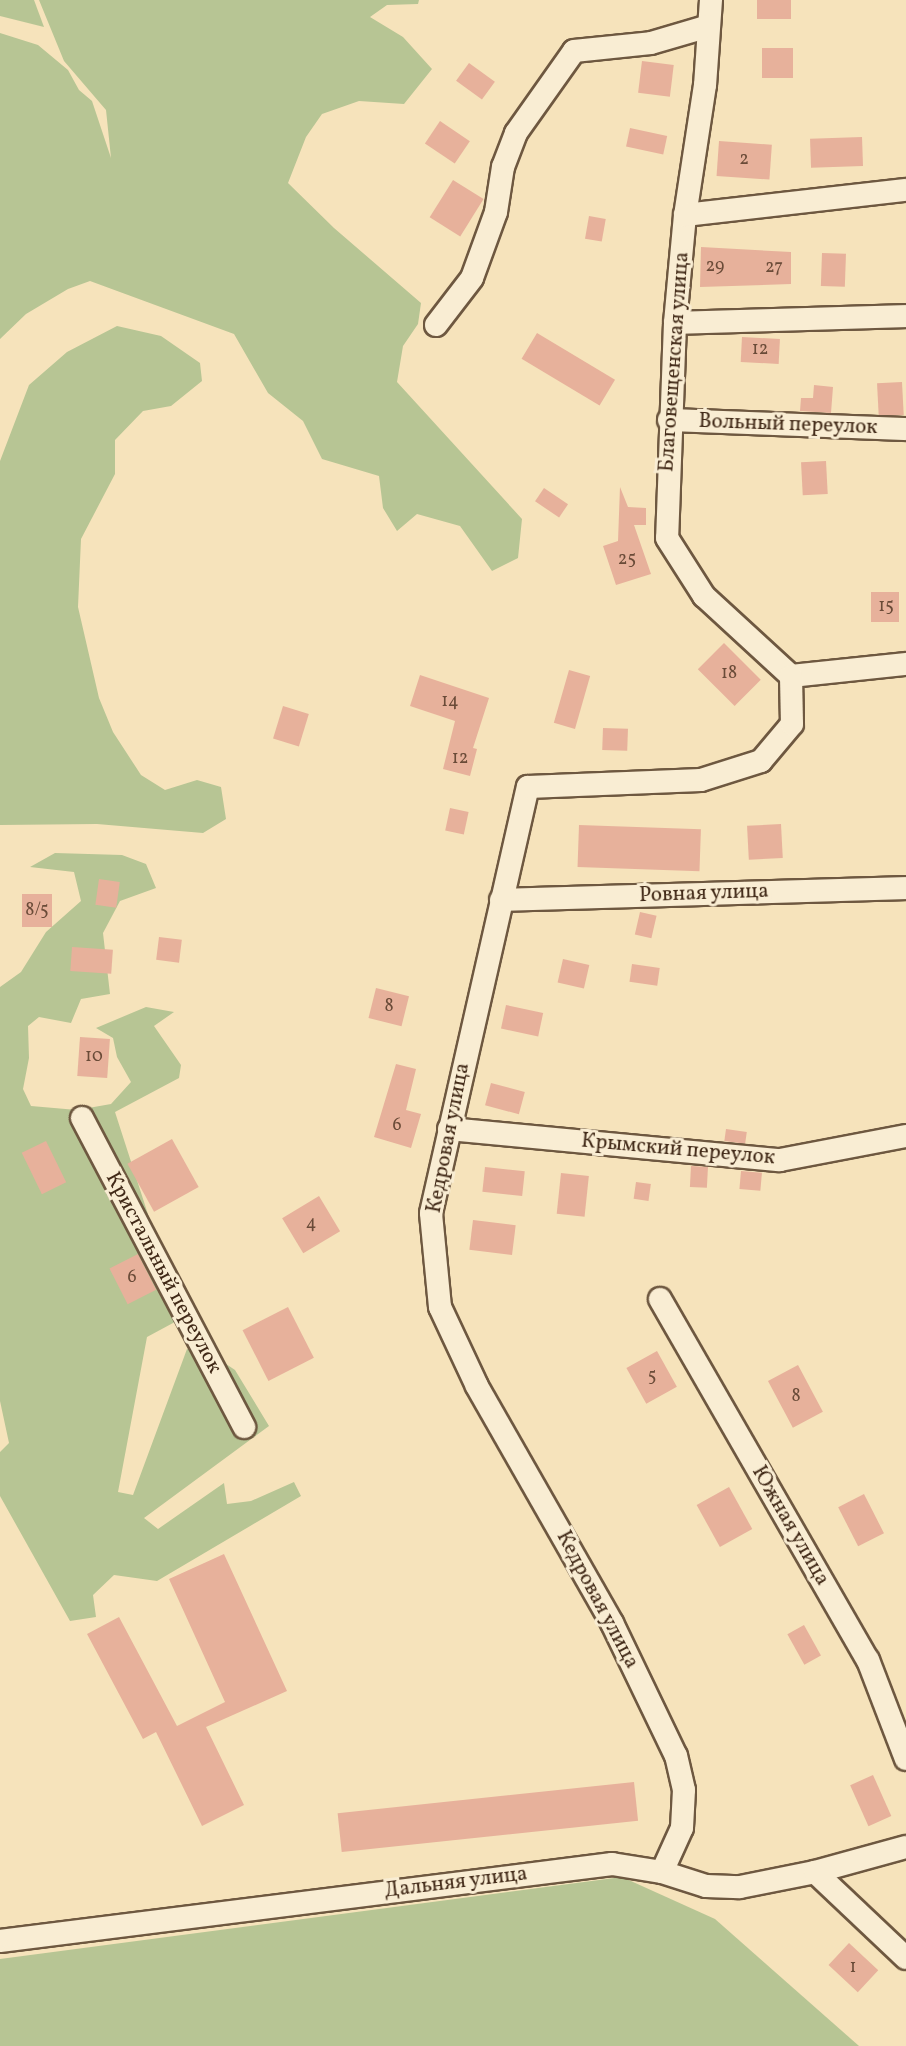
<!DOCTYPE html>
<meta charset="utf-8">
<style>
body{margin:0}
#map{position:relative;width:906px;height:2046px;overflow:hidden;background:#f6e3bb;font-family:Vollkorn,serif}
div>[style]{position:absolute}
[style*='--x']{left:calc(var(--x)*1px);top:calc(var(--y)*1px);width:calc(var(--w)*1px);rotate:calc(var(--a)*1deg)}
.green>*{inset:0;background:#b7c594}
.building>*{inset:0;background:#e7b19b;transform-origin:0 0}
.roads{filter:drop-shadow(2px 0 #6e5840) drop-shadow(-2px 0 #6e5840) drop-shadow(0 2px #6e5840) drop-shadow(0 -2px #6e5840)}
.minor>*{height:22px;margin:-11px;padding:0 11px;transform-origin:11px;border-radius:11px;background:#f9edd3}
span{translate:-50% -50%;white-space:nowrap;text-align:center;line-height:1.15;-webkit-text-stroke:6px #f9edd3;paint-order:stroke}
.number-label{font-size:18px;color:#6a4b38}
.number-label span{-webkit-text-stroke-width:0}
.street-label{font-size:21px;color:#412917}
</style>
<div id="map">
<div class="green">
<div style="clip-path:polygon(0 0,34px 0,44px 27px,0 16px)"></div>
<div style="clip-path:polygon(39px 0,419px 0,418px 4px,387px 5px,370px 17px,403px 37px,432px 69px,404px 104px,359px 101px,322px 114px,306px 137px,288px 183px,334px 228px,421px 303px,418px 324px,403px 346px,397px 382px,522px 519px,518px 558px,492px 571px,460px 526px,417px 514px,397px 531px,383px 508px,379px 476px,322px 459px,303px 421px,268px 393px,234px 334px,90px 281px,68px 289px,26px 314px,0 339px,0 33px,38px 45px,68px 70px,79px 90px,92px 101px,111px 158px,106px 110px,64px 61px)"></div>
<div style="clip-path:polygon(117px 326px,161px 336px,200px 363px,202px 381px,171px 406px,143px 411px,115px 440px,115px 474px,81px 539px,78px 607px,99px 698px,113px 732px,141px 775px,165px 790px,197px 780px,221px 787px,226px 819px,203px 833px,97px 824px,0 825px,0 461px,29px 385px,67px 352px)"></div>
<div style="clip-path:polygon(55px 853px,122px 855px,146px 864px,156px 888px,120px 901px,103px 933px,110px 994px,81px 999px,71px 1023px,39px 1017px,28px 1026px,29px 1058px,23px 1089px,31px 1106px,77px 1110px,111px 1104px,131px 1082px,117px 1057px,113px 1038px,96px 1028px,146px 1007px,174px 1012px,154px 1026px,181px 1065px,179px 1078px,115px 1112px,164px 1264px,186px 1316px,147px 1337px,118px 1492px,133px 1495px,187px 1349px,211px 1354px,235px 1370px,269px 1426px,144px 1518px,158px 1529px,224px 1483px,227px 1504px,251px 1501px,294px 1482px,301px 1496px,157px 1581px,114px 1575px,93px 1595px,96px 1617px,70px 1621px,0 1496px,0 1452px,9px 1443px,0 1401px,0 987px,21px 972px,46px 932px,81px 901px,74px 872px,30px 867px)"></div>
<div style="clip-path:polygon(622px 1877px,715px 1919px,859px 2046px,0 2046px,0 1959px)"></div>
</div>
<div class="building">
<div style="left:757px;top:0;width:34px;height:19px"></div>
<div style="left:762px;top:48px;width:31px;height:30px"></div>
<div style="left:642px;top:61px;width:32px;height:32px;rotate:7deg"></div>
<div style="left:469px;top:63px;width:32px;height:22px;rotate:36deg"></div>
<div style="left:440px;top:121px;width:36px;height:27px;rotate:34deg"></div>
<div style="left:630px;top:128px;width:38px;height:19px;rotate:12deg"></div>
<div style="left:862px;top:137px;width:29px;height:52px;rotate:88deg"></div>
<div style="left:719px;top:141px;width:53px;height:35px;rotate:4deg"></div>
<div style="left:453px;top:180px;width:36px;height:44px;rotate:32deg"></div>
<div style="left:589px;top:216px;width:17px;height:23px;rotate:10deg"></div>
<div style="clip-path:polygon(701px 247px,791px 252px,791px 284px,700px 287px)"></div>
<div style="left:822px;top:253px;width:24px;height:33px;rotate:2deg"></div>
<div style="left:537px;top:333px;width:91px;height:30px;rotate:31deg"></div>
<div style="left:742px;top:337px;width:38px;height:25px;rotate:3deg"></div>
<div style="left:902px;top:382px;width:33px;height:25px;rotate:87deg"></div>
<div style="clip-path:polygon(814px 385px,833px 387px,831px 413px,800px 411px,801px 398px,813px 398px)"></div>
<div style="left:826px;top:461px;width:33px;height:25px;rotate:87deg"></div>
<div style="clip-path:polygon(620px 487px,628px 507px,646px 508px,646px 525px,634px 525px,651px 574px,616px 585px,603px 546px,618px 541px)"></div>
<div style="left:544px;top:488px;width:29px;height:16px;rotate:34deg"></div>
<div style="left:871px;top:592px;width:28px;height:30px"></div>
<div style="left:724px;top:643px;width:52px;height:37px;rotate:45deg"></div>
<div style="left:569px;top:670px;width:22px;height:55px;rotate:16deg"></div>
<div style="clip-path:polygon(420px 675px,489px 698px,473px 748px,477px 749px,470px 776px,443px 769px,455px 721px,410px 706px)"></div>
<div style="left:283px;top:706px;width:27px;height:34px;rotate:17deg"></div>
<div style="left:603px;top:728px;width:25px;height:22px;rotate:2deg"></div>
<div style="left:450px;top:808px;width:19px;height:23px;rotate:12deg"></div>
<div style="left:781px;top:824px;width:34px;height:34px;rotate:87deg"></div>
<div style="left:579px;top:825px;width:122px;height:42px;rotate:2deg"></div>
<div style="left:99px;top:879px;width:21px;height:26px;rotate:8deg"></div>
<div style="left:22px;top:894px;width:30px;height:33px"></div>
<div style="left:640px;top:912px;width:17px;height:23px;rotate:13deg"></div>
<div style="left:159px;top:937px;width:23px;height:23px;rotate:7deg"></div>
<div style="left:72px;top:947px;width:41px;height:24px;rotate:4deg"></div>
<div style="left:563px;top:959px;width:27px;height:24px;rotate:13deg"></div>
<div style="left:632px;top:964px;width:28px;height:18px;rotate:8deg"></div>
<div style="left:376px;top:988px;width:34px;height:31px;rotate:14deg"></div>
<div style="left:506px;top:1005px;width:38px;height:24px;rotate:12deg"></div>
<div style="left:80px;top:1037px;width:30px;height:39px;rotate:4deg"></div>
<div style="clip-path:polygon(396px 1064px,416px 1069px,406px 1110px,421px 1114px,411px 1148px,374px 1137px)"></div>
<div style="left:491px;top:1083px;width:35px;height:23px;rotate:15deg"></div>
<div style="left:726px;top:1129px;width:21px;height:12px;rotate:8deg"></div>
<div style="left:172px;top:1139px;width:55px;height:51px;rotate:61deg"></div>
<div style="left:46px;top:1141px;width:46px;height:27px;rotate:64deg"></div>
<div style="left:691px;top:1166px;width:17px;height:21px;rotate:3deg"></div>
<div style="left:485px;top:1167px;width:40px;height:25px;rotate:6deg"></div>
<div style="left:741px;top:1171px;width:21px;height:18px;rotate:5deg"></div>
<div style="left:561px;top:1173px;width:28px;height:41px;rotate:6deg"></div>
<div style="left:636px;top:1182px;width:15px;height:17px;rotate:8deg"></div>
<div style="left:319px;top:1196px;width:41px;height:43px;rotate:59deg"></div>
<div style="left:473px;top:1220px;width:43px;height:30px;rotate:7deg"></div>
<div style="left:138px;top:1254px;width:40px;height:32px;rotate:63deg"></div>
<div style="left:288px;top:1307px;width:57px;height:51px;rotate:63deg"></div>
<div style="left:657px;top:1351px;width:41px;height:35px;rotate:61deg"></div>
<div style="left:798px;top:1365px;width:53px;height:34px;rotate:62deg"></div>
<div style="left:729px;top:1487px;width:48px;height:37px;rotate:61deg"></div>
<div style="left:864px;top:1494px;width:44px;height:29px;rotate:63deg"></div>
<div style="clip-path:polygon(224px 1554px,287px 1691px,206px 1727px,244px 1805px,202px 1826px,156px 1732px,143px 1739px,87px 1634px,119px 1617px,177px 1726px,225px 1702px,169px 1579px)"></div>
<div style="left:804px;top:1625px;width:35px;height:19px;rotate:61deg"></div>
<div style="left:873px;top:1775px;width:45px;height:25px;rotate:66deg"></div>
<div style="left:634px;top:1782px;width:39px;height:298px;rotate:84deg"></div>
<div style="left:849px;top:1943px;width:40px;height:30px;rotate:43deg"></div>
</div>
<div class="roads">
<div class="minor">
<div style="--x:711;--y:0;--w:85;--a:94"></div>
<div style="--x:705;--y:85;--w:132;--a:98.7"></div>
<div style="--x:685;--y:215;--w:108;--a:95.3"></div>
<div style="--x:675;--y:323;--w:215;--a:92.1"></div>
<div style="--x:667;--y:538;--w:69;--a:57.5"></div>
<div style="--x:704;--y:596;--w:118;--a:42.6"></div>
<div style="--x:685;--y:215;--w:222;--a:-6.5"></div>
<div style="--x:675;--y:323;--w:231;--a:-1.7"></div>
<div style="--x:436;--y:325;--w:59;--a:-52.5"></div>
<div style="--x:472;--y:278;--w:70;--a:-70"></div>
<div style="--x:496;--y:212;--w:46;--a:-81.2"></div>
<div style="--x:503;--y:167;--w:36;--a:-69"></div>
<div style="--x:516;--y:133;--w:100;--a:-54.7"></div>
<div style="--x:574;--y:51;--w:77;--a:-5.9"></div>
<div style="--x:651;--y:43;--w:60;--a:-16.3"></div>
<div style="--x:669;--y:420;--w:237;--a:2.2"></div>
<div style="--x:791;--y:676;--w:116;--a:-6"></div>
<div style="--x:501;--y:900;--w:405;--a:-1.7"></div>
<div style="--x:82;--y:1118;--w:349;--a:62.3"></div>
<div style="--x:449;--y:1129;--w:332;--a:5.4"></div>
<div style="--x:780;--y:1160;--w:128;--a:-10.8"></div>
<div style="--x:660;--y:1299;--w:417;--a:60.1"></div>
<div style="--x:868;--y:1660;--w:106;--a:69"></div>
<div style="--x:662;--y:1872;--w:48;--a:-65.6"></div>
<div style="--x:682;--y:1828;--w:38;--a:-87"></div>
<div style="--x:684;--y:1790;--w:35;--a:-103"></div>
<div style="--x:676;--y:1756;--w:148;--a:-115.7"></div>
<div style="--x:612;--y:1623;--w:273;--a:-119.7"></div>
<div style="--x:477;--y:1386;--w:87;--a:-115.1"></div>
<div style="--x:440;--y:1307;--w:94;--a:-95.5"></div>
<div style="--x:431;--y:1213;--w:437;--a:-77.2"></div>
<div style="--x:528;--y:787;--w:173;--a:-2.3"></div>
<div style="--x:701;--y:780;--w:63;--a:-17.6"></div>
<div style="--x:761;--y:761;--w:48;--a:-50"></div>
<div style="--x:792;--y:724;--w:48;--a:-91.2"></div>
<div style="--x:815;--y:1872;--w:125;--a:43.4"></div>
<div style="--x:0;--y:1941;--w:617;--a:-7.17"></div>
<div style="--x:612;--y:1864;--w:51;--a:9.1"></div>
<div style="--x:662;--y:1872;--w:46;--a:17.7"></div>
<div style="--x:706;--y:1886;--w:34;--a:2"></div>
<div style="--x:740;--y:1887;--w:76;--a:-11.3"></div>
<div style="--x:815;--y:1872;--w:94;--a:-15.4"></div>
</div>
</div>
<div class="number-label">
<span style="left:744px;top:160px">2</span>
<span style="left:715px;top:267px">29</span>
<span style="left:774px;top:268px">27</span>
<span style="left:760px;top:350px">12</span>
<span style="left:627px;top:560px">25</span>
<span style="left:886px;top:607px">15</span>
<span style="left:729px;top:674px">18</span>
<span style="left:450px;top:702px">14</span>
<span style="left:460px;top:759px">12</span>
<span style="left:37px;top:911px">8/5</span>
<span style="left:389px;top:1007px">8</span>
<span style="left:94px;top:1057px">10</span>
<span style="left:397px;top:1126px">6</span>
<span style="left:311px;top:1224px">4</span>
<span style="left:132px;top:1278px">6</span>
<span style="left:652px;top:1377px">5</span>
<span style="left:796px;top:1397px">8</span>
<span style="left:853px;top:1968px">1</span>
</div>
<div class="street-label">
<span style="left:675px;top:362px;rotate:-86deg">Благовещенская улица</span>
<span style="left:788px;top:425px;rotate:2deg">Вольный переулок</span>
<span style="left:704px;top:894px;rotate:-2deg">Ровная улица</span>
<span style="left:449px;top:1138px;rotate:-79deg">Кедровая улица</span>
<span style="left:678px;top:1150px;rotate:5deg">Крымский переулок</span>
<span style="left:163px;top:1273px;rotate:62deg">Кристальный переулок</span>
<span style="left:790px;top:1526px;rotate:60deg">Южная улица</span>
<span style="left:597px;top:1600px;rotate:62deg">Кедровая улица</span>
<span style="left:456px;top:1883px;rotate:-7deg">Дальняя улица</span>
</div>
</div>
